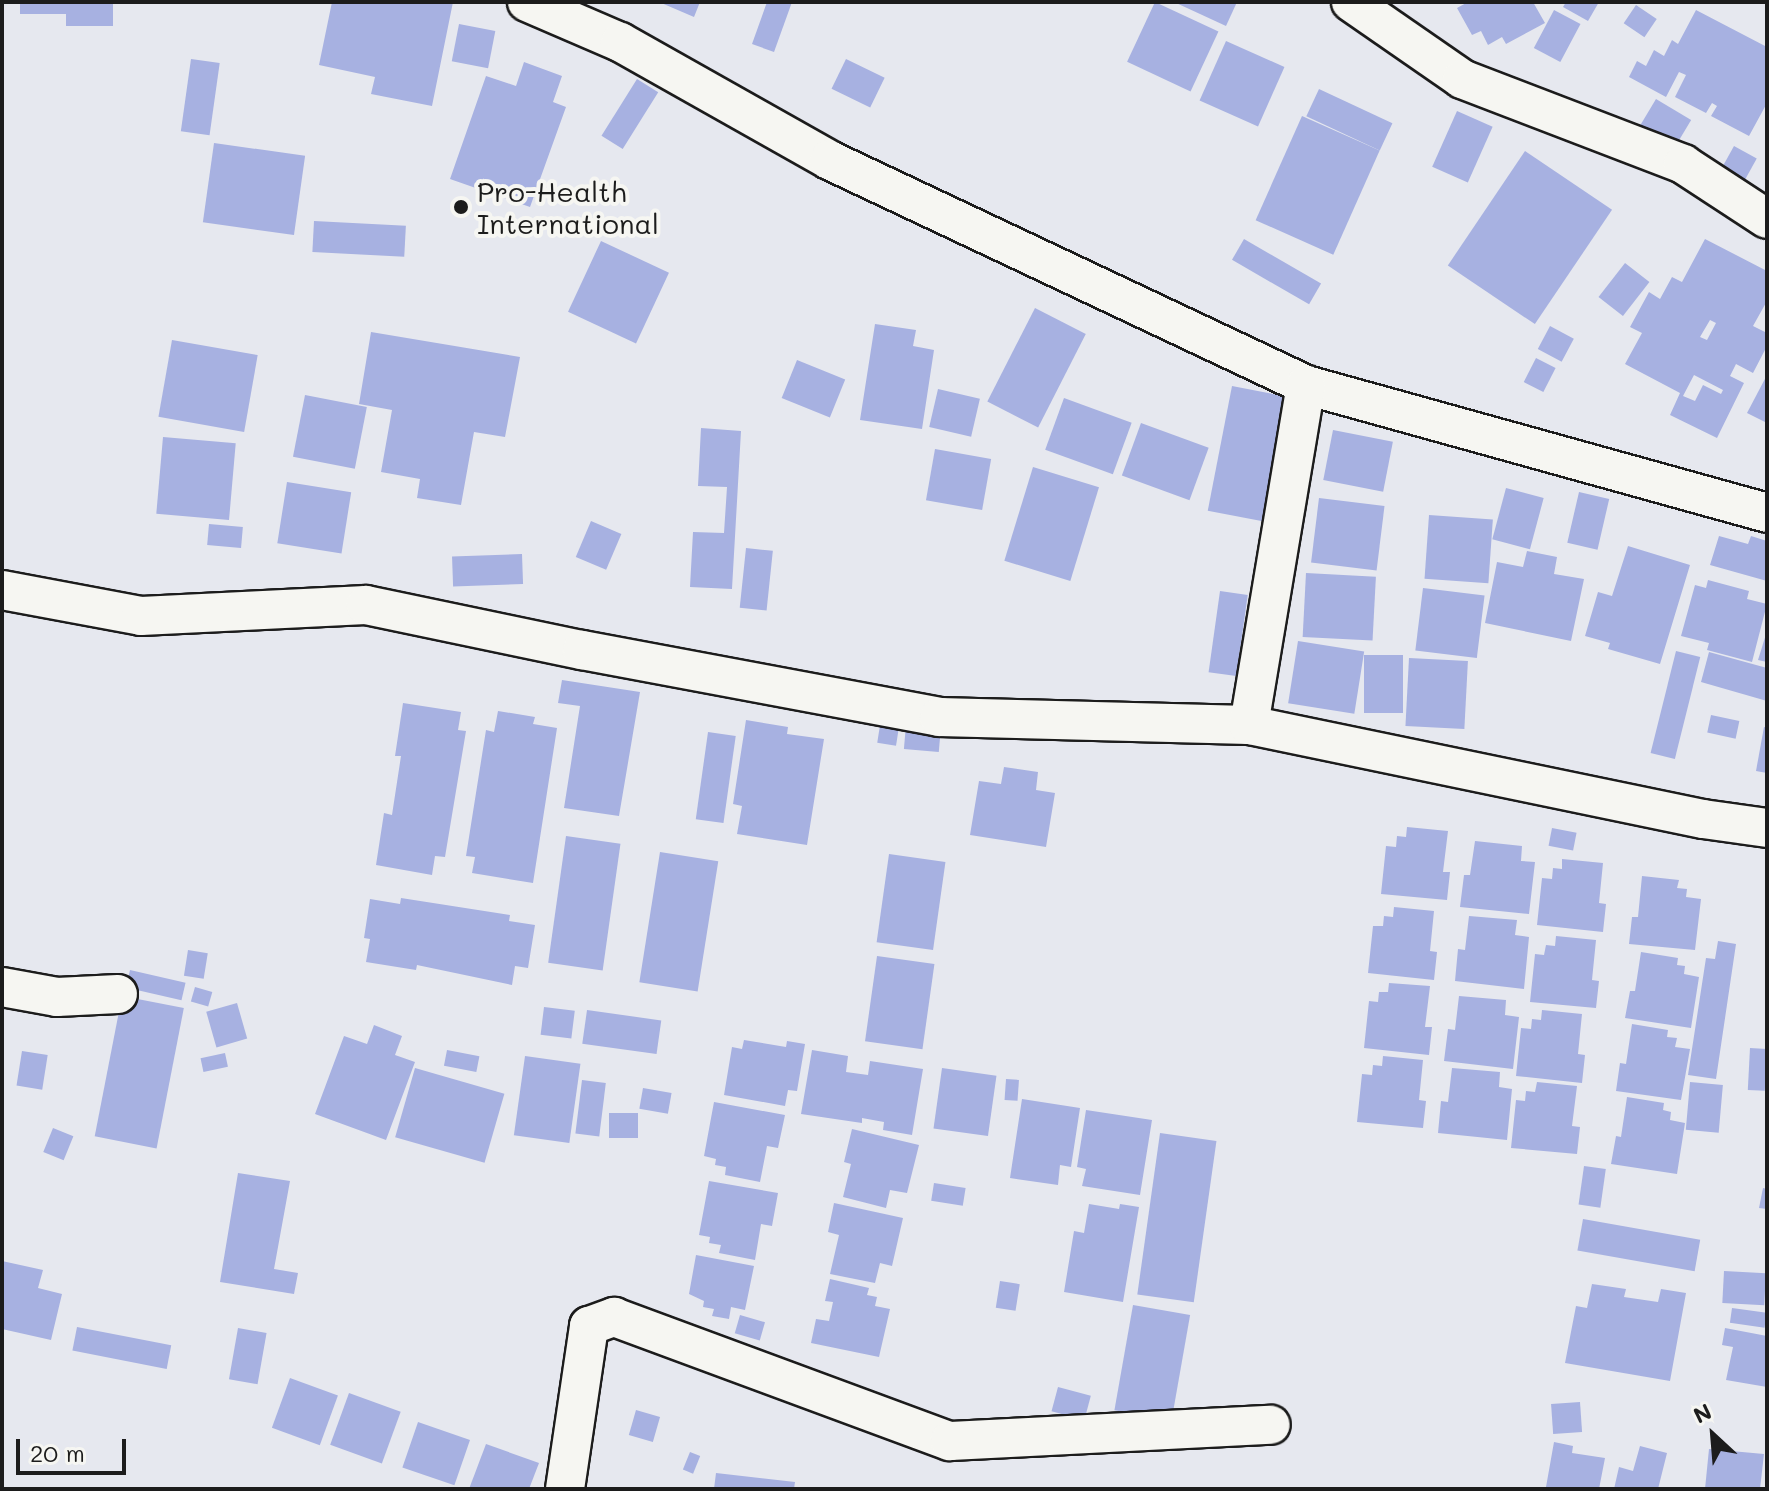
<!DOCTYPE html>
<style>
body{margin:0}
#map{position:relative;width:1769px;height:1491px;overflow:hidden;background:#e6e8ef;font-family:Mali,sans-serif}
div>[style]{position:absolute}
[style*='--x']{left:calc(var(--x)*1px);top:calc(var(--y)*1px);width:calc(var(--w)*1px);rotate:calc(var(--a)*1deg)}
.building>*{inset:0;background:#a7b1e1;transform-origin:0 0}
.roads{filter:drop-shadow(2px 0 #1c1c1c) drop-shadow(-2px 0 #1c1c1c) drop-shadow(0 2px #1c1c1c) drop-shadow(0 -2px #1c1c1c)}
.street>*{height:38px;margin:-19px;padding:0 19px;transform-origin:19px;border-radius:19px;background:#f6f6f2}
.dots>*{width:22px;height:22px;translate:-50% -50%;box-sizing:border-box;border:4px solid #f6f6f2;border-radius:50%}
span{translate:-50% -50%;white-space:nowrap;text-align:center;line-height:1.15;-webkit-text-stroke:8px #f6f6f2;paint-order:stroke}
.poi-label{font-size:28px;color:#1c1c1c}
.left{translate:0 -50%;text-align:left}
.frame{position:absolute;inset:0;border:4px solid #1c1c1c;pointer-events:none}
.north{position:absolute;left:1673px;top:1395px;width:80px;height:80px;-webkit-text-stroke:6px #f6f6f2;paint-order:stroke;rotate:334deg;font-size:22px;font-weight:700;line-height:32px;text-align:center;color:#1c1c1c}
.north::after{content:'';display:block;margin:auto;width:28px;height:36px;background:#1c1c1c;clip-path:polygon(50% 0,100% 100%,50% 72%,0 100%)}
.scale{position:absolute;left:16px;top:1439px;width:110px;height:36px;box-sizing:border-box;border:4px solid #1c1c1c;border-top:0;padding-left:10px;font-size:24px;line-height:28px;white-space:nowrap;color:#1c1c1c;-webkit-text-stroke:6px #f6f6f2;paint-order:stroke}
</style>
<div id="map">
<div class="building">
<div style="clip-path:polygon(20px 2px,113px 2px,113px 26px,66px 26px,66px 14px,20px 14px)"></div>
<div style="clip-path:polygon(332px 2px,453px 2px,432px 106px,371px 94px,375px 77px,319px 65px)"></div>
<div style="clip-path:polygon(659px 2px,700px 2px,694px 17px)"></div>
<div style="clip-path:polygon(767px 2px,792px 2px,774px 52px,752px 44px)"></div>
<div style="left:1155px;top:2px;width:70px;height:66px;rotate:25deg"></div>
<div style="clip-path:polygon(1174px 2px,1237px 2px,1226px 26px)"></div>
<div style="clip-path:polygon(1468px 2px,1533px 2px,1545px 23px,1506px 44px,1502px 37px,1488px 45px,1481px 31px,1472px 35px,1457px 8px)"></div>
<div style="clip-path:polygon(1566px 2px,1599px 2px,1588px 21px,1563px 7px)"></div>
<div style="left:1636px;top:5px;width:25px;height:22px;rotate:34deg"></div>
<div style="left:1554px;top:10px;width:30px;height:43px;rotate:28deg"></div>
<div style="clip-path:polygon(1696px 10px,1767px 47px,1767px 103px,1749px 136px,1711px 116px,1717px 106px,1712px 103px,1706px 113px,1675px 97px,1686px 75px,1679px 72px,1666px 97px,1629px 77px,1637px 61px,1646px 66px,1654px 50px,1664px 56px,1672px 40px,1678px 44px)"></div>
<div style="left:459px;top:24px;width:37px;height:38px;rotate:11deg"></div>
<div style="left:1226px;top:41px;width:64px;height:65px;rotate:24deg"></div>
<div style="left:191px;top:59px;width:29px;height:73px;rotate:8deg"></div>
<div style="left:846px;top:59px;width:43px;height:33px;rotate:26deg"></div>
<div style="clip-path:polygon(524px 62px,562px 76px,553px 102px,566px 107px,530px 207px,450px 179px,486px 76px,516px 86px)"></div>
<div style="left:637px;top:79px;width:25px;height:67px;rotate:32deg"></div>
<div style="left:1319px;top:89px;width:81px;height:30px;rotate:25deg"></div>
<div style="left:1656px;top:99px;width:41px;height:32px;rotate:31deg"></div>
<div style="left:1457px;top:111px;width:39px;height:61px;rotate:24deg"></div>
<div style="left:1302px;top:116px;width:85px;height:114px;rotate:24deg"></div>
<div style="left:214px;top:143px;width:92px;height:80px;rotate:8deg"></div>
<div style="left:1734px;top:146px;width:26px;height:24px;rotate:29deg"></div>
<div style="left:1525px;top:151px;width:105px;height:138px;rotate:34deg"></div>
<div style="left:314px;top:221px;width:92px;height:31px;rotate:3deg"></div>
<div style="left:1244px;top:239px;width:89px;height:24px;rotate:30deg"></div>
<div style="clip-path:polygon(evenodd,1705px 239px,1767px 271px,1767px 301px,1753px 326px,1767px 333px,1767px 346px,1753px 373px,1736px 364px,1730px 376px,1744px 383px,1717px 438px,1670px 415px,1680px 393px,1625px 364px,1642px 333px,1630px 327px,1649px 292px,1660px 299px,1672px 277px,1682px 282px,1705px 239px,1710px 320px,1716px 323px,1707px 340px,1700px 337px,1710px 320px,1705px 239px,1694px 375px,1723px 390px,1721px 394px,1703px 385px,1695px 401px,1683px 396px,1694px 375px)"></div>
<div style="left:601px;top:241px;width:75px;height:78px;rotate:25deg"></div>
<div style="left:1625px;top:263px;width:31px;height:43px;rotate:38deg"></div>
<div style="left:1035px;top:308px;width:57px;height:105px;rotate:27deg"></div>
<div style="clip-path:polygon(875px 324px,916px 330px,913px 346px,934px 350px,922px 429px,860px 420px)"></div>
<div style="left:1550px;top:326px;width:27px;height:26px;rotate:28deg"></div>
<div style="clip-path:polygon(371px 332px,520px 357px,505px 437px,474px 432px,461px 505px,417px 498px,420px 479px,381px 472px,392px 410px,359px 404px)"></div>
<div style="left:172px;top:340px;width:87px;height:78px;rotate:10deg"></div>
<div style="left:1536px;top:358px;width:22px;height:27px;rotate:27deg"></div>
<div style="left:797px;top:360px;width:52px;height:41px;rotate:22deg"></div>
<div style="clip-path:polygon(1767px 375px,1767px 423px,1747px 413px)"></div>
<div style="left:1232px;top:386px;width:56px;height:127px;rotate:11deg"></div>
<div style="left:938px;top:389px;width:43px;height:39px;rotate:13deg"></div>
<div style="left:305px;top:395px;width:63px;height:63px;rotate:11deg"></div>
<div style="left:1064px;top:398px;width:72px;height:55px;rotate:20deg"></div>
<div style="left:1141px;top:423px;width:72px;height:56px;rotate:20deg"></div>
<div style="clip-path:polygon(701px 428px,741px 431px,732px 589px,690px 587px,693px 532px,724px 533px,727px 487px,698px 486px)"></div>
<div style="left:1333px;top:430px;width:61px;height:51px;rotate:11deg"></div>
<div style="left:163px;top:437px;width:73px;height:77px;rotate:5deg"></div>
<div style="left:935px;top:449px;width:57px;height:52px;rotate:10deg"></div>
<div style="left:1033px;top:467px;width:69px;height:98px;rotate:17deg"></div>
<div style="left:287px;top:482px;width:65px;height:62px;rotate:9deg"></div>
<div style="left:1506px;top:488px;width:39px;height:53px;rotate:15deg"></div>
<div style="left:1579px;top:492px;width:31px;height:52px;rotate:13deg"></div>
<div style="left:1319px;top:498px;width:66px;height:65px;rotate:7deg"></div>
<div style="left:1429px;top:515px;width:64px;height:64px;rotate:4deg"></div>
<div style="left:591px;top:521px;width:33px;height:39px;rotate:23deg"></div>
<div style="left:209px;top:524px;width:34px;height:21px;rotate:5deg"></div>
<div style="clip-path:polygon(1719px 536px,1748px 544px,1751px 536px,1767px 541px,1767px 581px,1710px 565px)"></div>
<div style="clip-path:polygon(1628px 546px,1690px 565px,1660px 664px,1608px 649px,1610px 643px,1585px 636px,1598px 592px,1612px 596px)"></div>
<div style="left:746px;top:548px;width:27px;height:60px;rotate:6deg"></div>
<div style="clip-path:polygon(1527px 551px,1557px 557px,1554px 574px,1584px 579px,1571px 641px,1485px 623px,1497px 562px,1523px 567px)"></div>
<div style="left:522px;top:554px;width:30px;height:70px;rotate:88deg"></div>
<div style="left:1306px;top:573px;width:70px;height:64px;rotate:3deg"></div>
<div style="clip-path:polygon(1708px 580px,1749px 591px,1747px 599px,1767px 604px,1752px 662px,1707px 650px,1709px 643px,1681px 636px,1695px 585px,1706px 588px)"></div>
<div style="left:1423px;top:588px;width:62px;height:63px;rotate:7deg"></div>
<div style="left:1220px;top:591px;width:28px;height:82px;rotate:8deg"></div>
<div style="clip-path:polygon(1767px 631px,1767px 662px,1758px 660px)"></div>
<div style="left:1298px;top:641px;width:67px;height:63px;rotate:9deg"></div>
<div style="left:1676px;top:651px;width:25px;height:105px;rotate:14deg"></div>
<div style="clip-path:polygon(1709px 652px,1767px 668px,1767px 701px,1701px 682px)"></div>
<div style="left:1403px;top:655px;width:58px;height:39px;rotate:90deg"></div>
<div style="left:1409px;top:658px;width:59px;height:68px;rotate:3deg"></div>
<div style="clip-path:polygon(562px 680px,640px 692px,619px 816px,564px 808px,580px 706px,558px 703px)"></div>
<div style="clip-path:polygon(403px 703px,461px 712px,458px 730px,466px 731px,445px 857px,435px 856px,432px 875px,376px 865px,384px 813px,392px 815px,401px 756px,395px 756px)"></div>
<div style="clip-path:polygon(498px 711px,535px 717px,533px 724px,557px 728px,533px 883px,472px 873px,475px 857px,466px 856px,486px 730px,494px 732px)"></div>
<div style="left:1711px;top:715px;width:29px;height:18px;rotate:12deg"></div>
<div style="left:881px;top:719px;width:19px;height:24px;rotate:9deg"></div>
<div style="clip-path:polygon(746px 720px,788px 727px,787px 734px,824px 739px,807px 845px,737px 834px,742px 806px,733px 804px)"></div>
<div style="left:906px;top:725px;width:35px;height:24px;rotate:5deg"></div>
<div style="clip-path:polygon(1764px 727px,1767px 728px,1767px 773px,1756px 771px)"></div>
<div style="left:708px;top:732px;width:28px;height:88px;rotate:8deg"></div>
<div style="clip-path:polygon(1004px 767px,1038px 772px,1036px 790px,1055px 793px,1046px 847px,970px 835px,979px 781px,1001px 784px)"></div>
<div style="clip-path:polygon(1407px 827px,1448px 831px,1443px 872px,1450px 872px,1447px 900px,1381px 894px,1386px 846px,1396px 847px,1397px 836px,1406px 837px)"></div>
<div style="left:1552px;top:828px;width:25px;height:18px;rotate:11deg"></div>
<div style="left:566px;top:836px;width:55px;height:128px;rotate:8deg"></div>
<div style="clip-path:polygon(1475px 841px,1522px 846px,1521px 861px,1535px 862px,1529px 914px,1460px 907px,1464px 875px,1470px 875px)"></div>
<div style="left:660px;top:852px;width:59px;height:132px;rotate:9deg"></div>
<div style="left:889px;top:854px;width:57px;height:89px;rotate:8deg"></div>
<div style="clip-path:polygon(1562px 859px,1603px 863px,1599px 903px,1606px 904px,1603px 932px,1537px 925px,1542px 878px,1552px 879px,1553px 868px,1562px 869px)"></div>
<div style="clip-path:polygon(1642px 876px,1679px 880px,1677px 888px,1687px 889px,1686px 897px,1701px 899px,1695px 950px,1629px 944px,1632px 917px,1638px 917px)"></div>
<div style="clip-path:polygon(401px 898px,510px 915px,509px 921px,535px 925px,528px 968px,515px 966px,512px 985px,417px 965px,416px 970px,366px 962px,370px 939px,364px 938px,370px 899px,400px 904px)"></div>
<div style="clip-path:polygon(1394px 907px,1434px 911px,1430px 951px,1437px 952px,1434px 980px,1368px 973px,1373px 926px,1383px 926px,1384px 916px,1393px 917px)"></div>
<div style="clip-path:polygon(1469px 916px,1517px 920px,1515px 935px,1529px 937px,1524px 989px,1455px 981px,1458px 949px,1465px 950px)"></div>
<div style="clip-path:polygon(1556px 936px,1596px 940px,1592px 980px,1599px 981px,1596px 1008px,1530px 1002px,1535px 954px,1544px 955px,1546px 945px,1555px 946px)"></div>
<div style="clip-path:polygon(1718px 941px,1736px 944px,1716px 1079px,1688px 1075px,1706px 958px,1715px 959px)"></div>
<div style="left:188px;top:950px;width:20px;height:26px;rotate:9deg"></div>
<div style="clip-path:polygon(1641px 952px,1678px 958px,1677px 965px,1685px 966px,1684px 974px,1699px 977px,1691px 1028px,1625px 1018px,1630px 991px,1635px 991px)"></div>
<div style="left:877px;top:956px;width:58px;height:86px;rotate:8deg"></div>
<div style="left:130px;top:970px;width:57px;height:18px;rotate:13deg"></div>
<div style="clip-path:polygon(1389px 983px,1430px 986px,1425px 1027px,1432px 1027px,1429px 1055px,1364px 1048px,1369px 1001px,1378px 1002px,1379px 992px,1388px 992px)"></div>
<div style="left:195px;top:987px;width:18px;height:15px;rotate:16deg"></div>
<div style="left:122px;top:996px;width:63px;height:143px;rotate:11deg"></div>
<div style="clip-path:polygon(1459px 996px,1506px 1000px,1505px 1015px,1519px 1017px,1513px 1069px,1444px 1061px,1448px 1029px,1455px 1030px)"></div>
<div style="left:237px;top:1003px;width:37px;height:32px;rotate:74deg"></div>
<div style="left:544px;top:1007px;width:31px;height:28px;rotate:7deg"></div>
<div style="left:587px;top:1010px;width:75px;height:34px;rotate:8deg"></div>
<div style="clip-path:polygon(1542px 1010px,1582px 1014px,1578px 1054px,1585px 1055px,1582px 1083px,1516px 1076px,1521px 1028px,1531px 1029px,1532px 1019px,1541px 1020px)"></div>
<div style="clip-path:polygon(1632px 1024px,1668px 1030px,1667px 1037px,1677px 1038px,1675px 1047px,1690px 1049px,1681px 1100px,1616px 1091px,1620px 1063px,1626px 1064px)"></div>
<div style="clip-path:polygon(374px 1025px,402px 1036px,395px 1055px,415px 1062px,386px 1140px,315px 1114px,344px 1036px,367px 1044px)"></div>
<div style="clip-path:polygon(744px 1040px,786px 1047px,787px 1041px,805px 1044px,797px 1091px,788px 1090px,785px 1106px,724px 1095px,732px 1047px,742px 1049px)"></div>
<div style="left:1750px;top:1048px;width:17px;height:42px;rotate:3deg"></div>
<div style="left:447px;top:1050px;width:33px;height:16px;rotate:11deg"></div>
<div style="clip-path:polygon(812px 1050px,848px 1056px,846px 1072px,868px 1075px,870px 1061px,923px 1069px,912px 1135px,883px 1130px,884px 1122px,862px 1118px,862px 1123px,801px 1114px)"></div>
<div style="left:22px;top:1051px;width:26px;height:35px;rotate:9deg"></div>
<div style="left:225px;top:1053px;width:14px;height:25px;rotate:78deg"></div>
<div style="left:525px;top:1056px;width:56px;height:80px;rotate:8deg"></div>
<div style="clip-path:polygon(1383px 1056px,1423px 1060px,1419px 1100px,1426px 1101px,1423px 1128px,1357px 1122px,1362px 1074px,1372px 1075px,1373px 1065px,1382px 1066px)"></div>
<div style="left:415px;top:1068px;width:93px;height:72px;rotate:16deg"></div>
<div style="left:942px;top:1068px;width:55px;height:61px;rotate:8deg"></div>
<div style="clip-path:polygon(1452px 1068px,1500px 1072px,1499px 1087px,1512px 1089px,1507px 1140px,1438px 1133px,1441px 1101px,1448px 1102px)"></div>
<div style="left:1006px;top:1079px;width:13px;height:21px;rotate:4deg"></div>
<div style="left:582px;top:1080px;width:24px;height:54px;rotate:7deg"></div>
<div style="clip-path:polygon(1537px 1082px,1577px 1086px,1572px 1126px,1580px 1127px,1577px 1154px,1511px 1148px,1516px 1100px,1525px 1101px,1526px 1091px,1535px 1092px)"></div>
<div style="left:1690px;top:1082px;width:33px;height:48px;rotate:5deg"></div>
<div style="left:643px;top:1088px;width:29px;height:21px;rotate:10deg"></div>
<div style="clip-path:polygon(1627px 1097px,1664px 1103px,1663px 1110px,1671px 1112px,1670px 1120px,1685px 1123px,1677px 1174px,1611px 1164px,1616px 1136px,1621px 1137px)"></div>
<div style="clip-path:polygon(1022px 1099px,1080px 1108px,1071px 1167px,1060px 1165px,1058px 1185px,1010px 1178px)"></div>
<div style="clip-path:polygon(714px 1102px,785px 1115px,778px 1148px,767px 1146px,760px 1182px,725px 1175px,726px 1167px,715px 1165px,716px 1159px,704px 1156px)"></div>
<div style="clip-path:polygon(1086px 1110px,1152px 1120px,1140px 1195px,1082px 1186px,1086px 1169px,1077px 1167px)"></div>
<div style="left:638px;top:1113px;width:25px;height:29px;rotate:90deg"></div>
<div style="left:53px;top:1128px;width:22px;height:26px;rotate:22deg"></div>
<div style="clip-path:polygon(852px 1129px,919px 1145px,907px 1193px,890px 1190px,886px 1208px,843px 1197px,851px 1164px,844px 1162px)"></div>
<div style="left:1160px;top:1133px;width:57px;height:163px;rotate:8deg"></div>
<div style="left:1584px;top:1166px;width:22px;height:39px;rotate:8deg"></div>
<div style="clip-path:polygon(238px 1173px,290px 1181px,274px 1269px,298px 1273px,294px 1294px,220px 1282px)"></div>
<div style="clip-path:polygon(709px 1181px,778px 1193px,772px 1226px,761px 1224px,755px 1260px,719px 1253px,721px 1245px,709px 1243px,710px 1237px,699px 1235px)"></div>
<div style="left:934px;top:1183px;width:32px;height:18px;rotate:9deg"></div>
<div style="clip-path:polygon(1763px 1188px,1767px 1189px,1767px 1209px,1759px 1208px)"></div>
<div style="clip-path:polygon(834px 1203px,903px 1218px,892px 1266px,880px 1263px,875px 1283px,830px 1274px,839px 1235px,828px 1232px)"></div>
<div style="clip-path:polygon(1089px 1204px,1119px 1209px,1120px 1204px,1139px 1207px,1123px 1302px,1064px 1292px,1074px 1231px,1084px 1233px)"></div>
<div style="left:1583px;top:1219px;width:119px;height:32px;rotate:10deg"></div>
<div style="clip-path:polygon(696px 1255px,754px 1266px,745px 1310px,731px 1307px,729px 1319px,712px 1316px,714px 1309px,703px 1307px,704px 1301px,689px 1294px)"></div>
<div style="clip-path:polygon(2px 1261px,43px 1270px,38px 1288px,62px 1294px,51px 1340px,2px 1329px)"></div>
<div style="left:1724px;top:1271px;width:42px;height:32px;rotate:3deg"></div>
<div style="clip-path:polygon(830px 1279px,869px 1288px,867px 1295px,877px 1297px,875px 1306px,890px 1309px,879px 1357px,811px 1343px,816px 1319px,829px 1321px,833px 1302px,825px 1301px)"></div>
<div style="left:1000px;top:1281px;width:20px;height:27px;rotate:9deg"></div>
<div style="clip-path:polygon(1592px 1284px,1626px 1289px,1624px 1297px,1658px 1302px,1661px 1289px,1686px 1293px,1670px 1381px,1565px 1363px,1576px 1306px,1587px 1308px)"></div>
<div style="left:1133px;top:1305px;width:58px;height:107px;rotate:10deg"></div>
<div style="left:1732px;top:1308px;width:35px;height:15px;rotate:8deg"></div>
<div style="left:740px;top:1315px;width:26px;height:19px;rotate:16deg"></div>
<div style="left:77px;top:1327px;width:96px;height:24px;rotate:11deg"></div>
<div style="left:238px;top:1328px;width:29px;height:52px;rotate:10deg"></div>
<div style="clip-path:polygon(1725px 1328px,1767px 1336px,1767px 1387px,1726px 1380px,1733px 1347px,1722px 1345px)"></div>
<div style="left:290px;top:1378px;width:51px;height:53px;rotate:20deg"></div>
<div style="left:1058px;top:1387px;width:34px;height:25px;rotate:15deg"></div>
<div style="left:349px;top:1393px;width:55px;height:55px;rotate:20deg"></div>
<div style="left:1580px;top:1402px;width:30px;height:29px;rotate:86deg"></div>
<div style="left:636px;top:1410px;width:25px;height:26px;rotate:16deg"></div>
<div style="left:418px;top:1422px;width:55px;height:48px;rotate:19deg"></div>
<div style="clip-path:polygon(1554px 1442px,1573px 1446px,1572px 1453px,1605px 1458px,1599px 1489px,1546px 1487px)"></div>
<div style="clip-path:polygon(486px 1444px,539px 1463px,529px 1489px,469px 1489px)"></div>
<div style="clip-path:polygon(1640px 1446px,1667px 1453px,1658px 1489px,1614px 1489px,1619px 1467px,1633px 1471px)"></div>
<div style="clip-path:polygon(1709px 1449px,1764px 1454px,1760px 1489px,1705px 1489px)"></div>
<div style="left:690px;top:1452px;width:11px;height:19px;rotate:22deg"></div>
<div style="clip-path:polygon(716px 1473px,795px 1482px,794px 1489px,714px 1489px)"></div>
</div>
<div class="roads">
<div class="street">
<div style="--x:527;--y:2;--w:101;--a:23.3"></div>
<div style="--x:620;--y:42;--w:240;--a:29.4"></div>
<div style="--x:829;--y:160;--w:527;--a:25.25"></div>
<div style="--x:1306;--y:385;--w:478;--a:15.5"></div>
<div style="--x:1351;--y:2;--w:135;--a:34.7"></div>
<div style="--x:1462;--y:79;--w:237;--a:21"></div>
<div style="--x:1683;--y:164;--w:100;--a:33.2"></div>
<div style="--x:2;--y:590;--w:141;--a:10.6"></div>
<div style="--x:141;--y:616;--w:225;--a:-2.8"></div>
<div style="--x:366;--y:605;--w:221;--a:11.8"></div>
<div style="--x:582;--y:650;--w:363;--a:10.6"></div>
<div style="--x:939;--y:717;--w:310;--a:1.5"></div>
<div style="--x:1249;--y:725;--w:345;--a:-80.5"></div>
<div style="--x:1249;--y:725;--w:464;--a:11.7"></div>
<div style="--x:1703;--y:819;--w:65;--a:8"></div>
<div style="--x:2;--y:987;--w:56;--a:10.3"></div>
<div style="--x:57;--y:997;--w:61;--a:-2.8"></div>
<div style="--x:565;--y:1489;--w:165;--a:-81.6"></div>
<div style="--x:589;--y:1326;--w:27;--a:-20"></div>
<div style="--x:614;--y:1317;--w:358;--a:20.3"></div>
<div style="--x:950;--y:1441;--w:321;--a:-2.9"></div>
</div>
</div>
<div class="dots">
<div style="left:461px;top:207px;background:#1c1c1c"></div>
</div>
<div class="poi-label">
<span class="left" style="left:477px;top:207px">Pro-Health<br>International</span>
</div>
<div class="frame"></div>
<div class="north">N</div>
<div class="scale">20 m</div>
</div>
